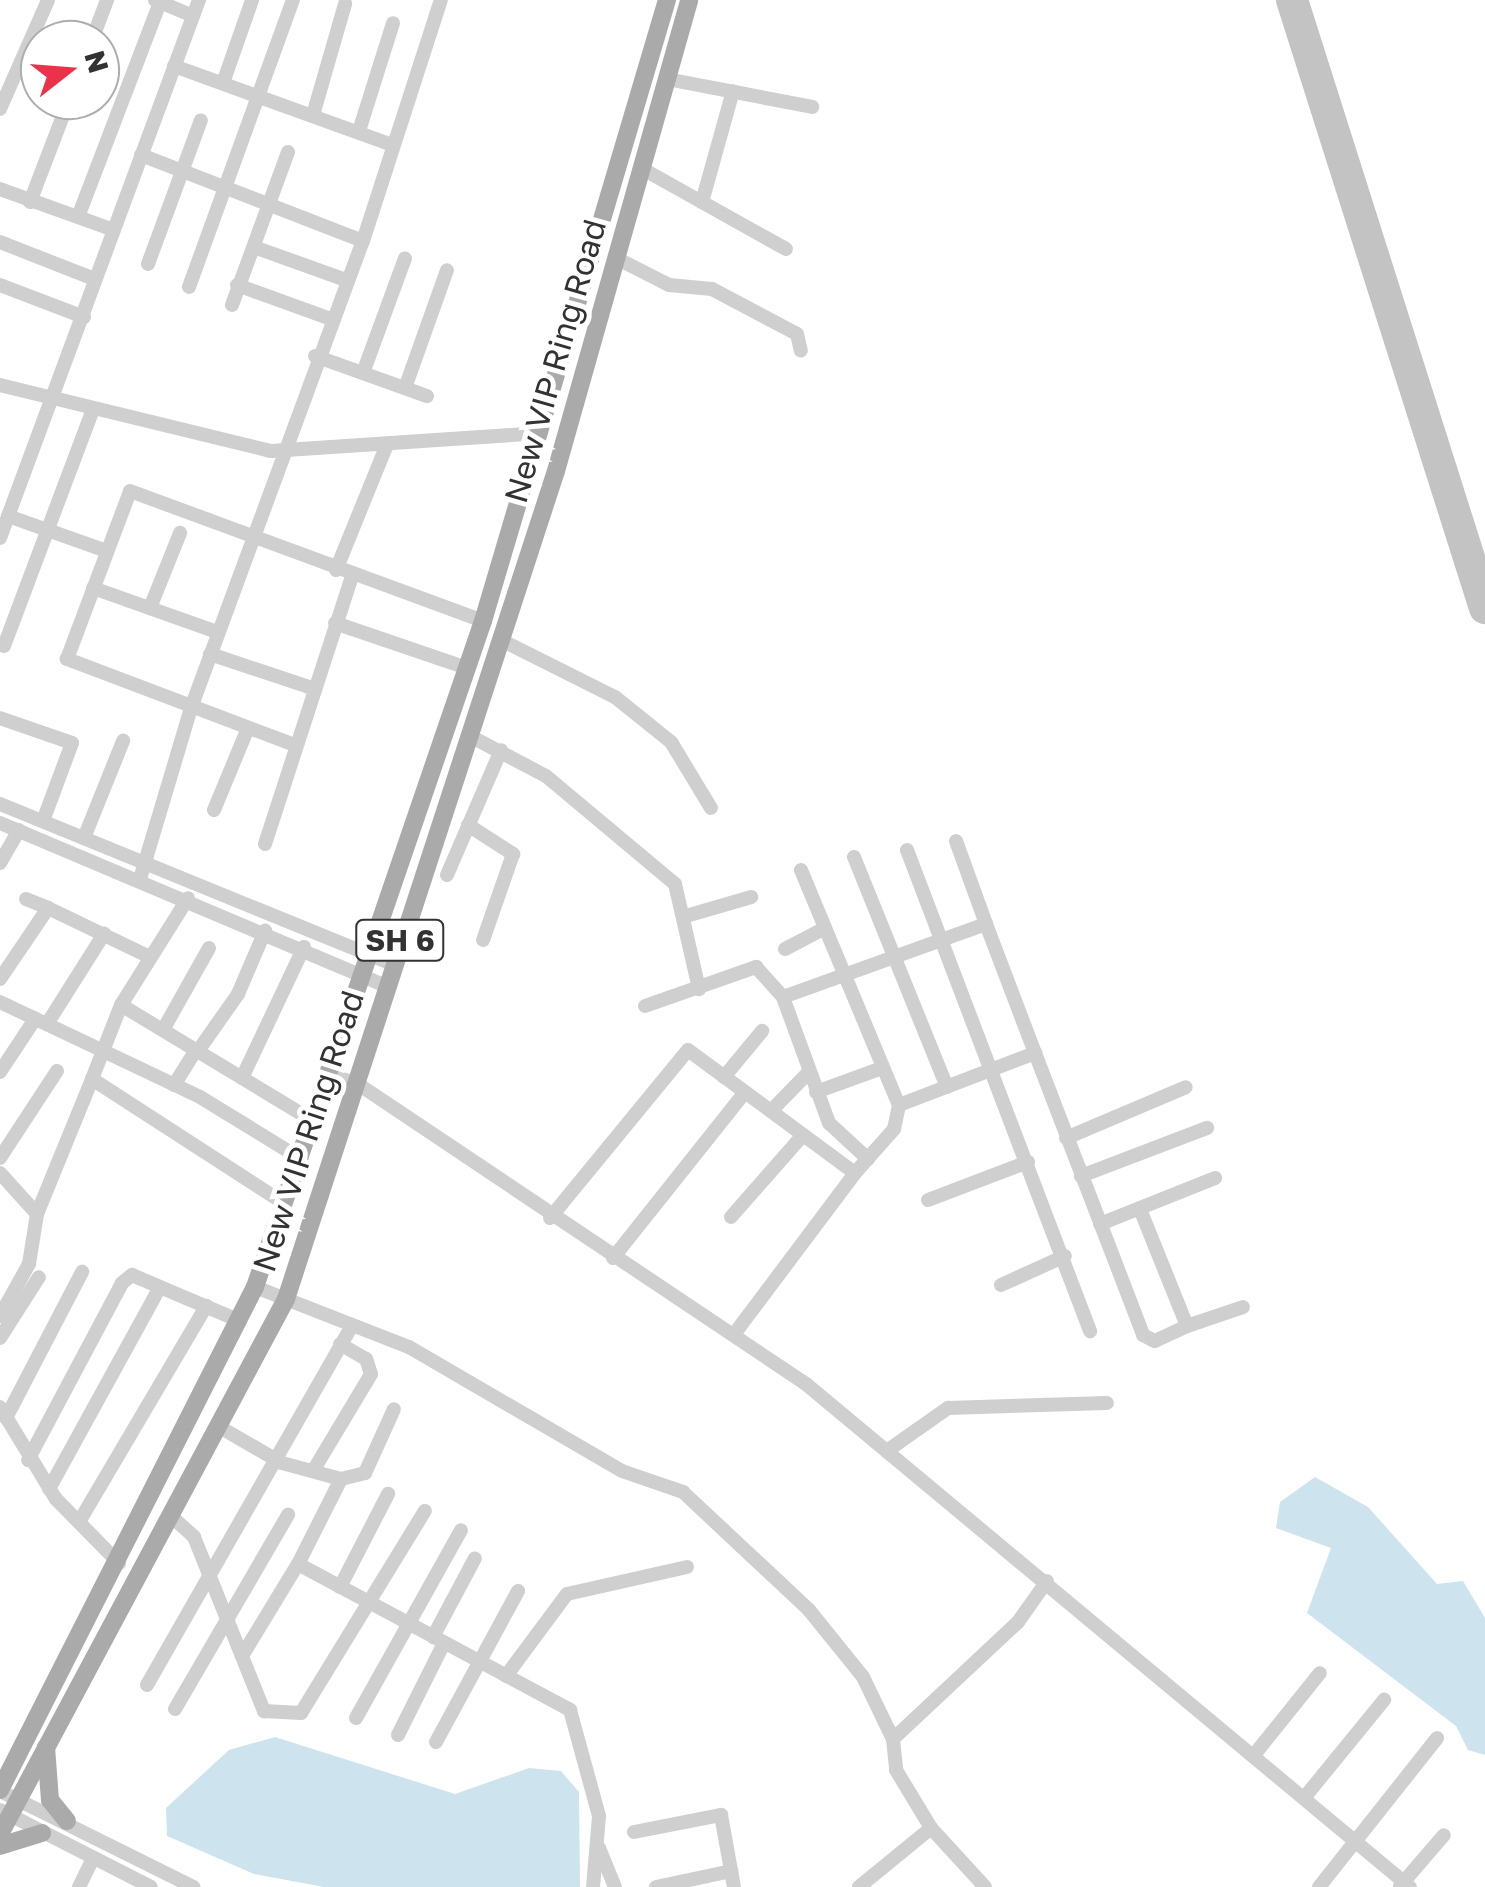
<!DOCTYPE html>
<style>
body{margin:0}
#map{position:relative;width:1485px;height:1887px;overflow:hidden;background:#fff;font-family:"Golos Text",sans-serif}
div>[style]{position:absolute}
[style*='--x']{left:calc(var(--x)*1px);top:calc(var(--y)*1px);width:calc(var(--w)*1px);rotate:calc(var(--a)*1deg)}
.water>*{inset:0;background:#cde3ee}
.taxiway>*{height:32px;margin:-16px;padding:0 16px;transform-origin:16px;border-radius:16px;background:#c3c3c3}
.minor>*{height:14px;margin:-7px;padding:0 7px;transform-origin:7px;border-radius:7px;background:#cfcfcf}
.major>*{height:18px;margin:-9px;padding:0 9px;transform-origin:9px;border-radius:9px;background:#aaa}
span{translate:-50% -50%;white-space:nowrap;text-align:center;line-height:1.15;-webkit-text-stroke:10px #fff;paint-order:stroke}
.shield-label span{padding:2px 8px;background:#fff;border:2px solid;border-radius:8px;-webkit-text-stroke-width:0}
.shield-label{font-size:30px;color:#323232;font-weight:700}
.street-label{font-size:32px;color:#323232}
.north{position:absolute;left:20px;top:20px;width:100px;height:100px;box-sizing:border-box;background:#fff;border:2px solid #adadad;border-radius:50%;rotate:73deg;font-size:28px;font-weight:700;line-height:40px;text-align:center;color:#323232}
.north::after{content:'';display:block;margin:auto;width:35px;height:45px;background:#ea334a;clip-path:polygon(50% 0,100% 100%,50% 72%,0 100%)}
</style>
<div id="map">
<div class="water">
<div style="clip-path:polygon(1315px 1477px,1368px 1507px,1437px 1584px,1463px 1581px,1485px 1618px,1485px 1755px,1468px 1750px,1456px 1726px,1307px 1613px,1331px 1548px,1276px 1528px,1280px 1502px)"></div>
<div style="clip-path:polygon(275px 1737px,455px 1794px,529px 1768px,561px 1771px,579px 1792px,580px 1887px,324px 1887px,254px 1874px,167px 1836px,166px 1808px,229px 1750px)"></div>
</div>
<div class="taxiway">
<div style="--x:1292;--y:0;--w:638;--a:72.39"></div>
</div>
<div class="minor">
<div style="--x:155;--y:0;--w:41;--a:22.8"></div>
<div style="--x:92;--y:40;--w:43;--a:-69.4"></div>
<div style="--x:174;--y:66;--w:230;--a:19.9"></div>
<div style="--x:667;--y:79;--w:148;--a:10.9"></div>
<div style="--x:223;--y:83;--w:88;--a:-70.7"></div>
<div style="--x:0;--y:109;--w:119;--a:-66.2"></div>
<div style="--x:313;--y:115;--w:116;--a:-73.9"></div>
<div style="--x:359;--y:131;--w:113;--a:-72.5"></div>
<div style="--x:141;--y:155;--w:238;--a:21.2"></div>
<div style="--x:641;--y:168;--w:166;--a:29.2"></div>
<div style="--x:0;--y:189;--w:121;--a:19.8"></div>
<div style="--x:30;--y:202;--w:109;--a:-69.1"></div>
<div style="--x:702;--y:202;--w:115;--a:-74.4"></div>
<div style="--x:78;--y:217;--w:230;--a:-69.1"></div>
<div style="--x:0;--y:242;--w:99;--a:21.4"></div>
<div style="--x:254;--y:247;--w:98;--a:19.7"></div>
<div style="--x:616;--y:258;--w:59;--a:27"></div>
<div style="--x:669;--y:285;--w:43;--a:5.3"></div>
<div style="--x:712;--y:289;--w:96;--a:27.9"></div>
<div style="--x:797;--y:334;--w:17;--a:77"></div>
<div style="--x:148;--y:264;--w:153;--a:-69.8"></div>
<div style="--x:0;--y:285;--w:90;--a:20.9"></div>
<div style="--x:237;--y:285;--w:97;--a:19.9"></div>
<div style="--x:189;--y:287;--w:305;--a:-70.1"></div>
<div style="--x:232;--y:305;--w:163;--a:-69.9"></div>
<div style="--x:315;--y:356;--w:119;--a:19.7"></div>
<div style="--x:363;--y:373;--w:122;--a:-69.9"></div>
<div style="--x:0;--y:385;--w:279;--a:13.7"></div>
<div style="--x:271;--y:451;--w:270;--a:-3.8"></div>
<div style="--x:405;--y:388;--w:125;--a:-70.4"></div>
<div style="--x:8;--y:516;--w:105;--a:19.5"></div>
<div style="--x:0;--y:538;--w:574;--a:-69.7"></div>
<div style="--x:336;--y:570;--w:133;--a:-67.9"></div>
<div style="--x:93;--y:588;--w:132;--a:19.5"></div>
<div style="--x:150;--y:608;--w:81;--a:-68.2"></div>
<div style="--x:335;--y:623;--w:139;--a:18.8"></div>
<div style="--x:503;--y:641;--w:125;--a:26.6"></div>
<div style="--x:615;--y:697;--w:72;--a:38.8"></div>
<div style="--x:671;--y:742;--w:77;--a:58.8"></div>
<div style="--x:4;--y:646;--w:253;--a:-69.4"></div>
<div style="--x:210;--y:654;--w:108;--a:18.4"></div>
<div style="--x:0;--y:718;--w:76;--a:19.1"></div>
<div style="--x:72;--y:743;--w:83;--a:110.4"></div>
<div style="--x:470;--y:736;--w:86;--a:27.8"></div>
<div style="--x:546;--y:776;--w:168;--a:39.9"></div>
<div style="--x:675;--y:884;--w:108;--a:77.1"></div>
<div style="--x:292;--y:744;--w:241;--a:-159.3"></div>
<div style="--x:67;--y:659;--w:179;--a:-69.4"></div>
<div style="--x:130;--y:491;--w:376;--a:20.2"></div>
<div style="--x:0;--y:804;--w:423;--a:22.2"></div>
<div style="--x:214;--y:810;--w:89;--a:-67.5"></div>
<div style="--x:0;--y:823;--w:419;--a:22.9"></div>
<div style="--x:468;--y:825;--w:54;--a:32.8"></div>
<div style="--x:513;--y:854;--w:91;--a:109.2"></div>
<div style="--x:84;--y:838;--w:105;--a:-68.1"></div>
<div style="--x:956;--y:841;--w:88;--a:70.1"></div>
<div style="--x:265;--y:844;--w:282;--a:-72"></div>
<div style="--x:907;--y:850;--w:515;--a:69.17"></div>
<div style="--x:854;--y:857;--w:248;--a:68"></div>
<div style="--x:0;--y:863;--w:38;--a:-60"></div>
<div style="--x:801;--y:870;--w:255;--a:67.4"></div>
<div style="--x:447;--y:875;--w:136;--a:-66.6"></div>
<div style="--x:140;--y:879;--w:178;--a:-73.4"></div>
<div style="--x:191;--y:708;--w:498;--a:-69.8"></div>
<div style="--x:363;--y:241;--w:253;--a:-72.1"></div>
<div style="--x:26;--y:899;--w:24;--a:22"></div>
<div style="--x:686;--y:916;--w:68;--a:-16.3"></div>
<div style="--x:785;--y:949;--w:45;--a:-27.7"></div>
<div style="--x:0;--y:979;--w:86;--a:-55.9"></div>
<div style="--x:48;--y:908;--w:113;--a:25.7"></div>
<div style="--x:0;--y:1002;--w:221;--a:25.4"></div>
<div style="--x:200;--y:1097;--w:119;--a:31.5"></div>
<div style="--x:121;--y:1005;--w:126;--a:-57.9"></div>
<div style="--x:645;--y:1006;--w:118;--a:-19.4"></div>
<div style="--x:756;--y:967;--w:40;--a:48"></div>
<div style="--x:47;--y:1024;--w:107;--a:-57.7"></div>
<div style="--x:163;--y:1030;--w:94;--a:-60.7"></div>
<div style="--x:198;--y:1051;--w:70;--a:-54.9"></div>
<div style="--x:238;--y:994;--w:69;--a:-66.8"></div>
<div style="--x:0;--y:1072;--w:64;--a:-56.6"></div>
<div style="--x:329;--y:1075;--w:30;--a:17"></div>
<div style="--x:358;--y:1084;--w:539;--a:33.81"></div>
<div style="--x:806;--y:1384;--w:786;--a:39.79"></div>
<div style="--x:724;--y:1077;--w:60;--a:-50.4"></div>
<div style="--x:242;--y:1078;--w:145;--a:-64.7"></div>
<div style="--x:92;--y:1079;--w:79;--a:-68.6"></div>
<div style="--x:121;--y:1005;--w:227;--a:31.1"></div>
<div style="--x:174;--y:1085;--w:41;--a:-57.8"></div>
<div style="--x:816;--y:1092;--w:70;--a:-20"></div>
<div style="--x:771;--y:1111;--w:53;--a:-45.8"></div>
<div style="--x:1066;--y:1138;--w:130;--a:-23"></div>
<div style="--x:0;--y:1158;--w:104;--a:-56.8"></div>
<div style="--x:868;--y:1159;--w:53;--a:-137.3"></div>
<div style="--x:829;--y:1123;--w:134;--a:-110.1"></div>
<div style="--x:783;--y:997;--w:216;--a:-19.8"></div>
<div style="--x:986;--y:924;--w:138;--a:69.2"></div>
<div style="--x:0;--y:1173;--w:55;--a:47.9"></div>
<div style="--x:37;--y:1214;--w:146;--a:-67.8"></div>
<div style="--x:92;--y:1079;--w:230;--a:32.9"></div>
<div style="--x:1081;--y:1176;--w:135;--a:-20.9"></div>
<div style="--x:928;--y:1200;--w:107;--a:-20.8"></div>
<div style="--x:1140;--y:1209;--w:126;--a:68.1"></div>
<div style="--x:1187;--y:1326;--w:59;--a:-18.7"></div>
<div style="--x:731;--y:1217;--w:109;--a:-48.7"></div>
<div style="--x:550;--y:1218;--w:217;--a:-50.6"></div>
<div style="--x:688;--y:1050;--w:207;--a:36.4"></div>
<div style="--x:855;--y:1173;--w:59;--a:-48.4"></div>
<div style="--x:894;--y:1129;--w:25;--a:-78"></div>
<div style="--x:899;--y:1105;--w:146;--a:-20.9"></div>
<div style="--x:1035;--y:1053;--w:302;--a:69"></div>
<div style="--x:1143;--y:1335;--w:13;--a:27"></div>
<div style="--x:1155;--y:1341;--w:35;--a:-25"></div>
<div style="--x:1100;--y:1224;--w:124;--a:-21.8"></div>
<div style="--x:613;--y:1258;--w:212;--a:-51.5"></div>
<div style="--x:1001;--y:1285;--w:70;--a:-24.4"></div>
<div style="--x:255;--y:1287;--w:165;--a:21.3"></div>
<div style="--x:409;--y:1347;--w:246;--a:30.2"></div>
<div style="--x:622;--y:1471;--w:65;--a:19"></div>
<div style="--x:683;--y:1492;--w:173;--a:43.1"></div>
<div style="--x:809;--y:1610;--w:86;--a:51.1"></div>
<div style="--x:863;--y:1677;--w:69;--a:64.2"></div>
<div style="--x:893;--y:1739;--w:171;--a:-43.1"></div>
<div style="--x:1018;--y:1622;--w:50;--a:-54.7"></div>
<div style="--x:0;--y:1316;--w:60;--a:-60.9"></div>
<div style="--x:29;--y:1264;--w:51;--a:-80.9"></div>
<div style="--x:735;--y:1333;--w:200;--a:-53.1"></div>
<div style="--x:0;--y:1338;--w:72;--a:-57.4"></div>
<div style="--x:0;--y:1407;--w:108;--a:58.7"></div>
<div style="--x:56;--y:1499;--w:90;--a:45.5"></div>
<div style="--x:6;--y:1418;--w:165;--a:-62.5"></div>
<div style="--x:223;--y:1429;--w:68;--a:30"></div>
<div style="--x:282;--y:1463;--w:61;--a:15.2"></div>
<div style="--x:341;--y:1479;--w:95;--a:116.8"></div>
<div style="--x:891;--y:1448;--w:70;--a:-35.1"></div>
<div style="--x:948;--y:1408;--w:159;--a:-1.8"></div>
<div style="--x:28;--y:1460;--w:200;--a:-62"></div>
<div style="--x:122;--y:1283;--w:13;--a:-39"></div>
<div style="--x:132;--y:1275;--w:30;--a:23"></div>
<div style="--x:313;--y:1471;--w:113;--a:-59.1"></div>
<div style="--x:371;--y:1374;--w:16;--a:-108"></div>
<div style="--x:366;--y:1359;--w:30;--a:-150"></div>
<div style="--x:341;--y:1479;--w:25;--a:-14"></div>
<div style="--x:365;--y:1473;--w:70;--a:-65.6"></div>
<div style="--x:49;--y:1489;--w:230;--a:-61.2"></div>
<div style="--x:160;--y:1287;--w:87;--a:23"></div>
<div style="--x:171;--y:1516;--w:31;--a:42"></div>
<div style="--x:194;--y:1537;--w:188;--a:68.1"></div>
<div style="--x:264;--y:1711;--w:37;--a:3"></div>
<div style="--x:301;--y:1713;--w:237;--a:-58.5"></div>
<div style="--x:79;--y:1522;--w:251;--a:-59.5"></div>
<div style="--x:340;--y:1587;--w:105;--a:-62.7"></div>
<div style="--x:433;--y:1637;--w:89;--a:-62"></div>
<div style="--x:242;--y:1656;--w:108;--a:-58.7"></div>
<div style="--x:298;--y:1564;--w:309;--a:28.2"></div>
<div style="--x:570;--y:1710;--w:110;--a:74.7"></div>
<div style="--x:599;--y:1816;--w:71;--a:94.8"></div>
<div style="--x:506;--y:1676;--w:102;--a:-53.4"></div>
<div style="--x:567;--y:1594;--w:123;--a:-12.7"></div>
<div style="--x:147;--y:1685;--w:414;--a:-60.3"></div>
<div style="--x:175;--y:1709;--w:225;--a:-59.8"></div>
<div style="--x:356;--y:1718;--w:215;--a:-60.8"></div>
<div style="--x:398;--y:1735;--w:103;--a:-63.4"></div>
<div style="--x:893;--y:1739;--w:31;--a:84"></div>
<div style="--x:896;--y:1770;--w:68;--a:58.9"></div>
<div style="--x:436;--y:1742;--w:172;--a:-61.5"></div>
<div style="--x:1254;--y:1755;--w:105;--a:-51.2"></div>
<div style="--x:0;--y:1791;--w:216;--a:26.4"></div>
<div style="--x:1304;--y:1798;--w:127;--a:-50.8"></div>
<div style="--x:0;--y:1810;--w:169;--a:27"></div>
<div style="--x:634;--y:1832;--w:89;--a:-11.1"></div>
<div style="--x:721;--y:1815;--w:73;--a:79.8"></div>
<div style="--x:599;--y:1848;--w:42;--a:67.7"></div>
<div style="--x:1400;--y:1886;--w:67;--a:-49.2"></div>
<div style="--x:79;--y:1887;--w:30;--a:-64"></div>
<div style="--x:656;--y:1887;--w:77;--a:-12"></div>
<div style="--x:859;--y:1887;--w:93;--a:-39.3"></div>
<div style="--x:931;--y:1828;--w:80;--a:47.5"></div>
<div style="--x:1319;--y:1887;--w:190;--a:-51.6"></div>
</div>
<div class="major">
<div style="--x:46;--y:1747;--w:53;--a:85.7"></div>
<div style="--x:50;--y:1800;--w:27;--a:51"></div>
<div style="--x:0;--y:1790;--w:564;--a:-63.12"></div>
<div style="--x:255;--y:1287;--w:704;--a:-71.1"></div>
<div style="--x:483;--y:621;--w:648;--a:-73.5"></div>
<div style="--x:0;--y:1834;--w:607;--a:-61.87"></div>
<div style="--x:286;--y:1299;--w:871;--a:-71.94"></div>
<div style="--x:556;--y:471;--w:489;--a:-74.2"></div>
<div style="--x:0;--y:1846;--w:44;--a:-17.2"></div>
</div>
<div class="shield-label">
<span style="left:400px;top:940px">SH 6</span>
</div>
<div class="street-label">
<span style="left:555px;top:361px;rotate:-74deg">New VIP Ring Road</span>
<span style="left:308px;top:1131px;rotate:-72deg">New VIP Ring Road</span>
</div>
<div class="north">N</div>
</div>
